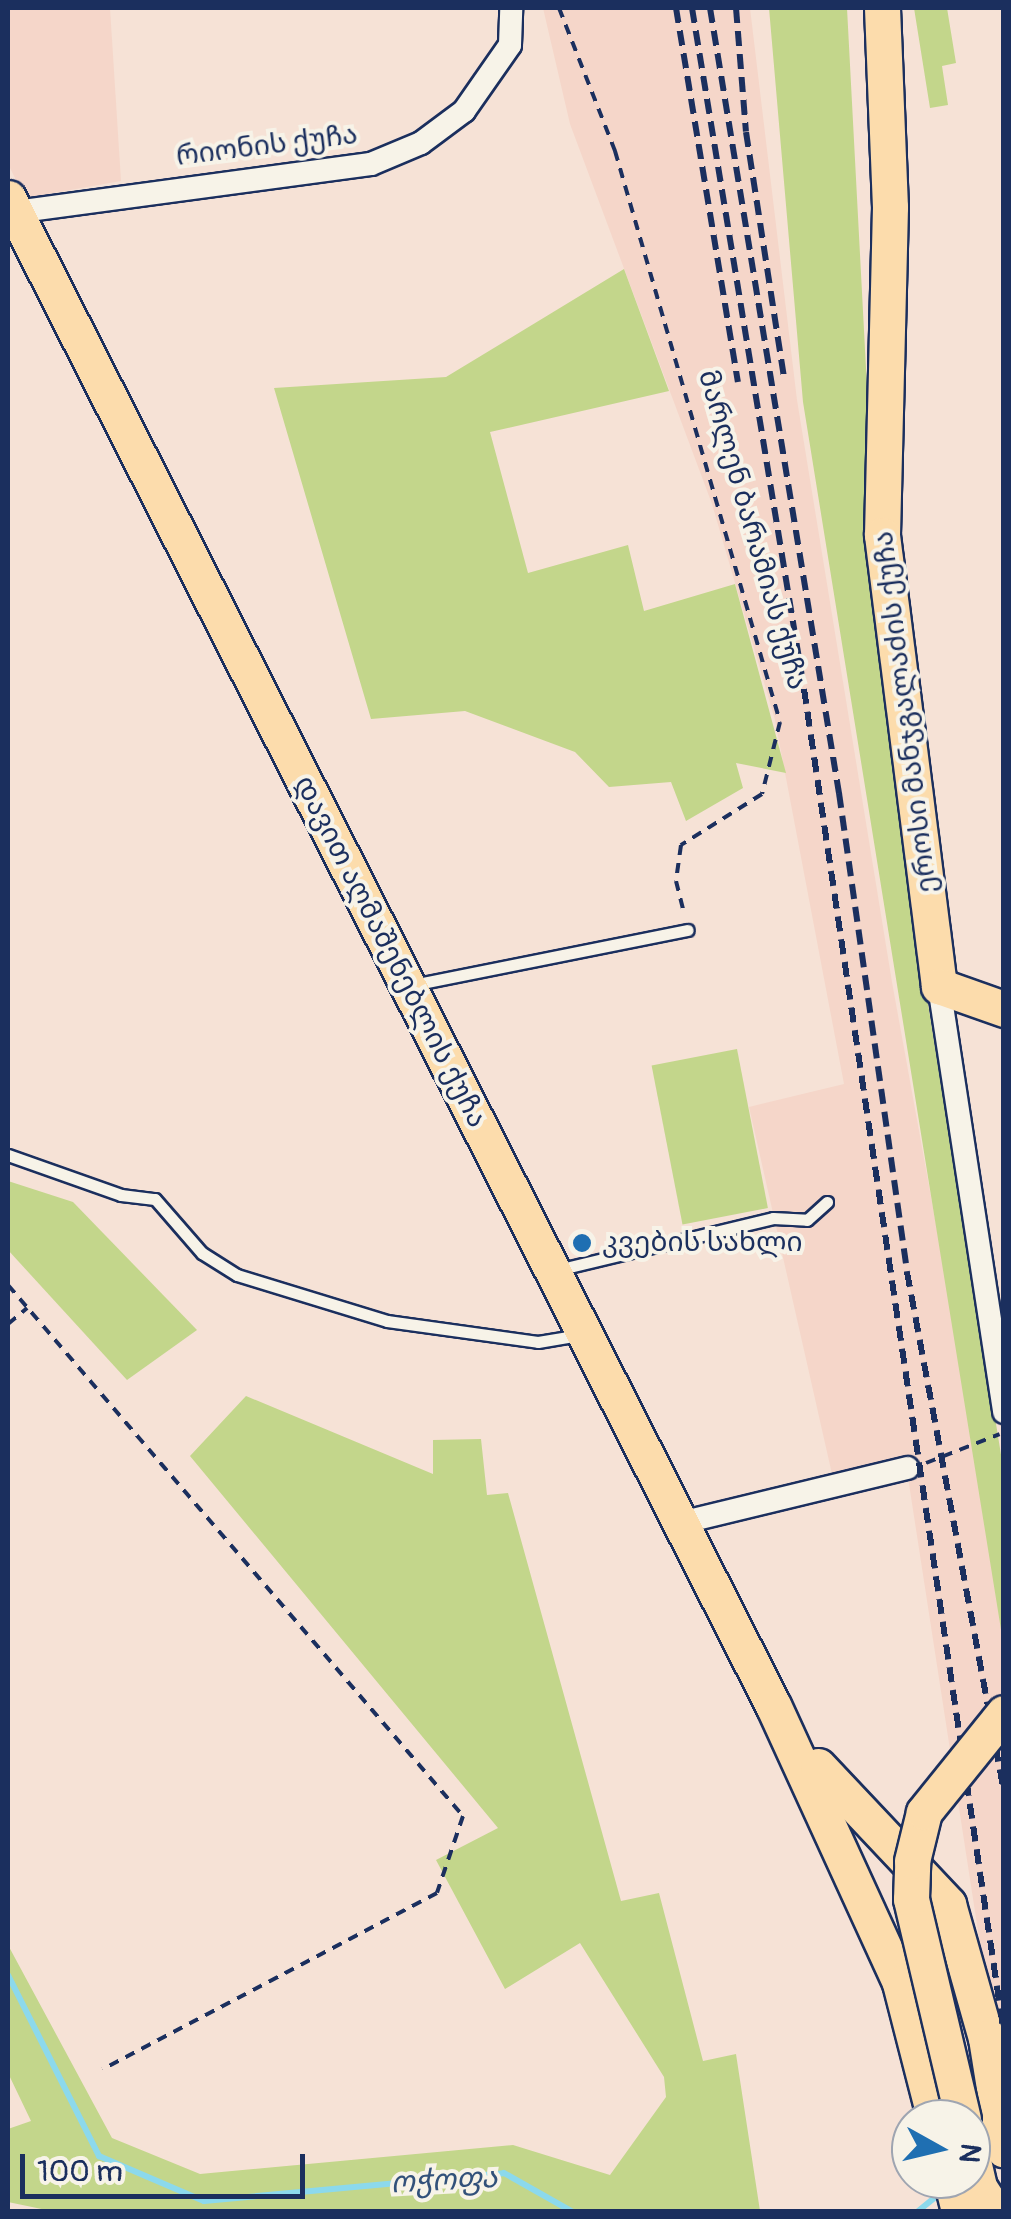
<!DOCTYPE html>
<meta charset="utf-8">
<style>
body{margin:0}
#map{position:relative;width:1011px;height:2219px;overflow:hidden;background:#f6e2d6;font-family:Pangolin,"Noto Sans Georgian",sans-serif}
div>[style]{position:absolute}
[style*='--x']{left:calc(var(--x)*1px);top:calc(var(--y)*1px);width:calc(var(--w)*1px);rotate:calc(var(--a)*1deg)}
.built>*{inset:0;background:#f5d6c9}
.green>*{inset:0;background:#c3d68b;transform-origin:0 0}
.stream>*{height:6px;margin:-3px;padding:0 3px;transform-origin:3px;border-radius:3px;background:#8cd9ec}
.path>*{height:4px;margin-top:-2px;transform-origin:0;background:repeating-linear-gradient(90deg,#1b2f5e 0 10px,transparent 0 18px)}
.roads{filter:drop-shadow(2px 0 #1b2f5e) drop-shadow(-2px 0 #1b2f5e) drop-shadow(0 2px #1b2f5e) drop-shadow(0 -2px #1b2f5e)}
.service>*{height:11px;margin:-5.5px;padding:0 5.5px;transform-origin:5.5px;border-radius:5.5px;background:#f7f3e8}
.minor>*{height:22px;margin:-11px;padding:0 11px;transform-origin:11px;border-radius:11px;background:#f7f3e8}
.primary>*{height:35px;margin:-17.5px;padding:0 17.5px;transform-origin:17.5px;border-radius:17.5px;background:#fcdcac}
.rail>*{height:6px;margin-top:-3px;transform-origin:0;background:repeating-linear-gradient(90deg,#1b2f5e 0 15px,transparent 0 23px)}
.bridges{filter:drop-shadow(2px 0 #1b2f5e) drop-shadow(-2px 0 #1b2f5e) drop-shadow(0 2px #1b2f5e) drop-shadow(0 -2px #1b2f5e)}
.primary-bridge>*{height:35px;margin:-17.5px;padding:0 17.5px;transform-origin:17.5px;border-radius:17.5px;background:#fcdcac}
.dots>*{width:28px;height:28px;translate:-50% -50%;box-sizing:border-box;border:5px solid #f7f3e8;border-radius:50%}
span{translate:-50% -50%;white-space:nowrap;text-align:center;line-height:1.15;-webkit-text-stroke:8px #f7f3e8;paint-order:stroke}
.street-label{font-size:28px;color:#1b2f5e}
.poi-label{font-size:28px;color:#1b2f5e}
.left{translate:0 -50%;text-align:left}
.water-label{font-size:30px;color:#32517a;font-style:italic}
.frame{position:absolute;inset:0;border:10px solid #1b2f5e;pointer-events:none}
.north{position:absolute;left:891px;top:2099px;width:100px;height:100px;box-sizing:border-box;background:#f7f3e8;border:2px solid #9fa5b1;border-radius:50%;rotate:98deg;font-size:28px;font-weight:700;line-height:40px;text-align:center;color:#1b2f5e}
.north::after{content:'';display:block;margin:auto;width:35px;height:45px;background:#1f6fb2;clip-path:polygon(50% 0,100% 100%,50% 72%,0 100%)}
.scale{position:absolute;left:20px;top:2154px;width:285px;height:45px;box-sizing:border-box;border:5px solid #1b2f5e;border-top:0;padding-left:12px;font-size:30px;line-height:35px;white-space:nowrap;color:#1b2f5e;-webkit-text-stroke:8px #f7f3e8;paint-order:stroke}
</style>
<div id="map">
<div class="built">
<div style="clip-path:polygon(8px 8px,110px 8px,121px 181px,25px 198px,8px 164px)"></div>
<div style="clip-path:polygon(543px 8px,750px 8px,797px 400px,892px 982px,1003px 1593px,1003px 2093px,905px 1458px,832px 1474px,749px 1107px,844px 1084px,775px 720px,712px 504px,570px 124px)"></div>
</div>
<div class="green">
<div style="clip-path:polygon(769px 8px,847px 8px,872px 482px,924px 979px,1003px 1467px,1003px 1642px,803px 402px)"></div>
<div style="clip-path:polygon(914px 8px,947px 8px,956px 63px,942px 66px,948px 105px,930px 108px)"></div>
<div style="clip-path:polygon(624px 269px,669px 391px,490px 432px,528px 573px,628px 545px,644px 611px,735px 584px,786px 773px,736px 763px,743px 788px,686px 821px,671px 782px,609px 787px,575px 752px,465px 711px,371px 719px,274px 388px,446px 377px)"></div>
<div style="left:737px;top:1049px;width:162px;height:87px;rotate:79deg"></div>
<div style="clip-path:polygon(8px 1181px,73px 1202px,197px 1330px,127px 1380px,8px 1250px)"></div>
<div style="clip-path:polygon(246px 1396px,433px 1474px,433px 1440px,481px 1439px,487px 1495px,508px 1493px,621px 1901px,659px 1893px,703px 2061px,736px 2054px,760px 2211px,56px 2212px,8px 2202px,8px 2129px,31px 2121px,8px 2073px,8px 1945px,112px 2138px,200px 2174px,513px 2145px,610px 2175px,666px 2097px,664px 2077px,580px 1943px,505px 1989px,436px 1860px,498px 1828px,190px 1456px)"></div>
</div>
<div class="stream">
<div style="--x:8;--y:1975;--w:203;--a:63.3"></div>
<div style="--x:99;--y:2156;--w:114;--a:23.2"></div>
<div style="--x:204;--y:2201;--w:301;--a:-5.3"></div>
<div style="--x:504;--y:2173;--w:79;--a:29.5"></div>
<div style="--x:917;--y:2212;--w:22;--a:-39"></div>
</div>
<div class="path">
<div style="--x:559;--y:8;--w:154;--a:68.6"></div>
<div style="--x:615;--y:151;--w:594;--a:73.88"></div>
<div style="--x:780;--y:722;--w:74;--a:104"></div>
<div style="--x:762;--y:794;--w:96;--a:147.8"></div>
<div style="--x:681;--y:845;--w:36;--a:98"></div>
<div style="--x:676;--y:881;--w:34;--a:76"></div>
<div style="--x:8;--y:1285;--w:699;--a:49.41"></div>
<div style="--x:463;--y:1816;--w:81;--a:108.7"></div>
<div style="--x:437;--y:1893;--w:378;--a:152.2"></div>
<div style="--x:8;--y:1324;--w:25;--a:-40"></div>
<div style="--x:926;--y:1463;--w:79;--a:-21.4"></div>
</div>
<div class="roads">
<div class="service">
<div style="--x:412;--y:985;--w:281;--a:-11.3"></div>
<div style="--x:8;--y:1155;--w:120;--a:19.5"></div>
<div style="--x:121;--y:1195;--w:34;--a:7"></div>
<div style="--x:155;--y:1199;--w:72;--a:49"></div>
<div style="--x:202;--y:1253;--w:41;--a:32.2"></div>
<div style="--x:237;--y:1275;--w:157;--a:17"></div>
<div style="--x:387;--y:1321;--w:152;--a:7.9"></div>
<div style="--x:538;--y:1342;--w:43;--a:-9.5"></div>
<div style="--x:557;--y:1270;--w:222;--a:-13.5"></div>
<div style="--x:773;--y:1218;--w:34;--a:3"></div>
<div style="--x:807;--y:1220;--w:27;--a:-42"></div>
</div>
<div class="minor">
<div style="--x:8;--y:213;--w:366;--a:-7.7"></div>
<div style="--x:371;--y:164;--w:54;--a:-22.8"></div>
<div style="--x:421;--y:143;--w:54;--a:-36.7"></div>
<div style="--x:464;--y:111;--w:80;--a:-55.1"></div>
<div style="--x:510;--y:45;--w:37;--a:-88"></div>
<div style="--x:939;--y:986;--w:431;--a:81.3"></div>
<div style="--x:680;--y:1523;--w:234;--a:-13.6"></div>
</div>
<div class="primary">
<div style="--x:882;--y:8;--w:199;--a:87.7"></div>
<div style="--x:890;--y:207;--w:328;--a:91.4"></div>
<div style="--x:882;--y:535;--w:455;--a:82.8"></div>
<div style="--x:939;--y:986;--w:69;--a:19.5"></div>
<div style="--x:8;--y:198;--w:1690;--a:63.09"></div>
<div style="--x:773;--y:1705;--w:306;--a:65.4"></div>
<div style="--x:900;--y:1983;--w:140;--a:75.6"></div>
<div style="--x:818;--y:1766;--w:190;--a:46.7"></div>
<div style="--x:948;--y:1904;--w:139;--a:74.2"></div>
<div style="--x:986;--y:2038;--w:113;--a:80.9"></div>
<div style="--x:971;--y:2152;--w:36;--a:77"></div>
<div style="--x:979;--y:2187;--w:30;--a:57"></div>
<div style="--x:951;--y:2179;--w:34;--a:76"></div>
</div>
</div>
<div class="rail">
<div style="--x:676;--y:8;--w:379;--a:80.6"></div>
<div style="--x:692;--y:8;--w:690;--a:80.66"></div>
<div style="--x:804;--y:689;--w:1360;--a:81.54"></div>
<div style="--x:710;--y:8;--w:796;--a:80.67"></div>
<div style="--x:839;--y:793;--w:484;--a:81.9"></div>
<div style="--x:907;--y:1272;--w:529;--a:79.43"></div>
<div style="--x:736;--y:8;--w:124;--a:85.4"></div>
<div style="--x:746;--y:132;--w:249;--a:81.2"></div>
</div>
<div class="bridges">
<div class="primary-bridge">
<div style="--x:963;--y:2119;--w:226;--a:-103.3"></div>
<div style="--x:911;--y:1899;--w:38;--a:-88"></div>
<div style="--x:912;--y:1861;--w:50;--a:-76.2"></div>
<div style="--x:924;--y:1812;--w:127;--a:-51.1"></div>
</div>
</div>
<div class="dots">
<div style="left:582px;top:1243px;background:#1f6fb2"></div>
</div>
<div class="street-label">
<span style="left:267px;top:146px;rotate:-7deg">რიონის ქუჩა</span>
<span style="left:752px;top:530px;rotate:74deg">მარლენ ბარამიას ქუჩა</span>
<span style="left:906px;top:712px;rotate:-97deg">ეროსი მანჯგალაძის ქუჩა</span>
<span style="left:390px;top:952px;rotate:63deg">დავით აღმაშენებლის ქუჩა</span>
</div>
<div class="poi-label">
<span class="left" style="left:602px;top:1243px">კვების სახლი</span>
</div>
<div class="water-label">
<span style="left:444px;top:2181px;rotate:-3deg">ოჭოფა</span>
</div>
<div class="frame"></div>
<div class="north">N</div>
<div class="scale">100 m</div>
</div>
